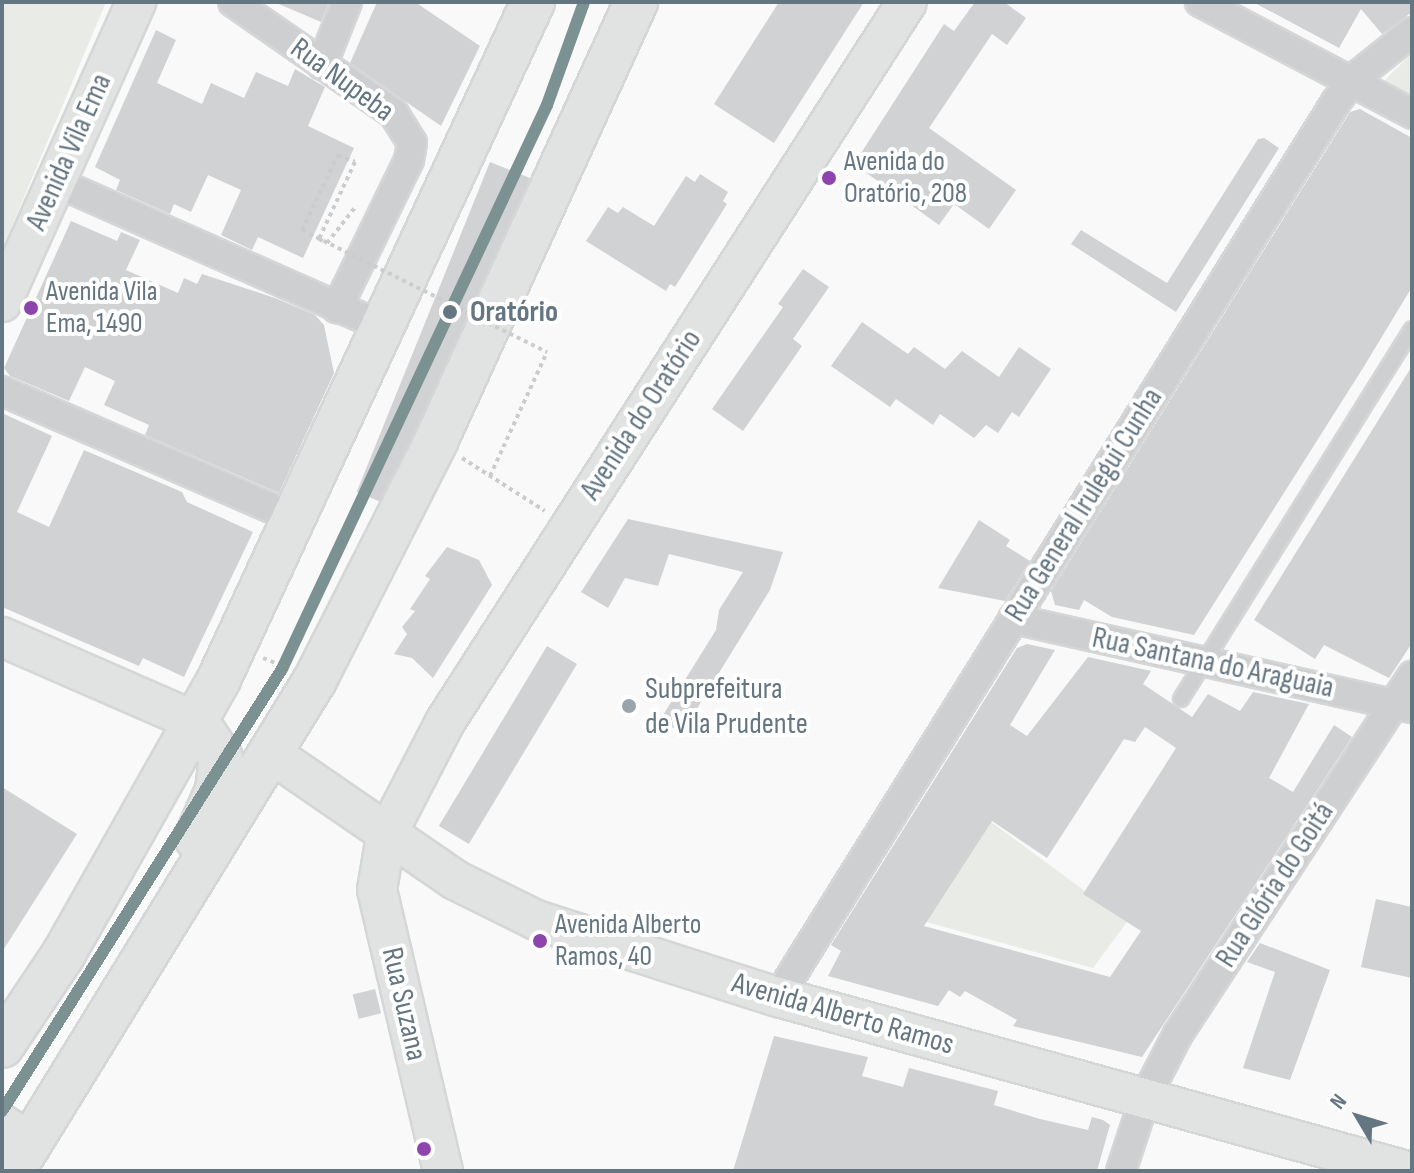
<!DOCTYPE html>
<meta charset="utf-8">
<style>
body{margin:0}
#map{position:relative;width:1414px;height:1173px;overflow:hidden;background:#f9f9f9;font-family:"Sofia Sans Condensed",sans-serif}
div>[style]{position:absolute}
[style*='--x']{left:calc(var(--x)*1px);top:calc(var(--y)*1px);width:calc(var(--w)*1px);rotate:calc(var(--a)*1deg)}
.green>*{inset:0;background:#e8ebe6}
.building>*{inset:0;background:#d0d2d3;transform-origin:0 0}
.path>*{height:4px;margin-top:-2px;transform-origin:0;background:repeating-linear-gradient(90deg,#cbcccd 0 4px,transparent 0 8px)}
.roads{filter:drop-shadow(2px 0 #d5d6d7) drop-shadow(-2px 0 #d5d6d7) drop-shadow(0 2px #d5d6d7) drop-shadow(0 -2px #d5d6d7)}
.service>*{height:14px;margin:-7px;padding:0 7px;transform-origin:7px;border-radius:7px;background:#cecfd0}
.minor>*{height:28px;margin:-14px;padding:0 14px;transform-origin:14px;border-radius:14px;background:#cecfd0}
.secondary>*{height:38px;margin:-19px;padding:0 19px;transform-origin:19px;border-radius:19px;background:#e1e2e2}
.primary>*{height:42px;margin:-21px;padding:0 21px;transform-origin:21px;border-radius:21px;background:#e1e2e2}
.path-bridge>*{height:4px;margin-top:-2px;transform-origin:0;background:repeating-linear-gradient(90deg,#cbcccd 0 4px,transparent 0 8px)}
.metro-1>*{height:12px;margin:-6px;padding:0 6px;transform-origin:6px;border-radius:6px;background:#7b9192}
.dots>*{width:22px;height:22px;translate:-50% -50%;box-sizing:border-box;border:4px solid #fff;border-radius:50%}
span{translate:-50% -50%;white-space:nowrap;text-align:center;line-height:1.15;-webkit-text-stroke:8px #fff;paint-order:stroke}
.bus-label{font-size:28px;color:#657683}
.left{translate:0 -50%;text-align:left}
.street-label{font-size:30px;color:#657683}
.stop-label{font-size:30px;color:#657683;font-weight:700}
.poi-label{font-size:30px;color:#657683}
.frame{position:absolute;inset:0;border:4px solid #657683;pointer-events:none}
.north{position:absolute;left:1318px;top:1077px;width:80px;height:80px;-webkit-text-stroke:6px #fff;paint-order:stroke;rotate:308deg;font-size:22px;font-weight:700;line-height:32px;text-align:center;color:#657683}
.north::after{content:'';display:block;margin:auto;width:28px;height:36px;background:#657683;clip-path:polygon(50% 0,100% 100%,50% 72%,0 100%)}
</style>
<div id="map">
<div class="green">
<div style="clip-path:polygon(2px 2px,106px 2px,4px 245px,2px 243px)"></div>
<div style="clip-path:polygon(1412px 53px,1412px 107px,1376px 89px)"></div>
<div style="clip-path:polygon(987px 819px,1127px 922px,1093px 968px,926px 922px)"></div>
</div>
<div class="building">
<div style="clip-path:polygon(274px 2px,329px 2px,321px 22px)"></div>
<div style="clip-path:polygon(377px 2px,415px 2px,480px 46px,441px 126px,350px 63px)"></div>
<div style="clip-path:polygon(779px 2px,864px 2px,774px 143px,714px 104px)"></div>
<div style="clip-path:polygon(975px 2px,1004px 2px,1026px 18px,1007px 45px,992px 34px,929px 128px,1016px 190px,989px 229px,954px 204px,939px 225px,854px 164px,944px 24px,954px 31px)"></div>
<div style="clip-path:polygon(1253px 2px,1412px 2px,1412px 12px,1382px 34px,1361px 9px,1339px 48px)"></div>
<div style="clip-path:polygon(156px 30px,176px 40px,157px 83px,202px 104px,211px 83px,244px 98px,256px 72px,288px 86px,295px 69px,325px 87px,308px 126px,354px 148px,303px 258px,258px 237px,252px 250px,221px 235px,241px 190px,208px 175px,191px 212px,174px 204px,170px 214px,116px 190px,120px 180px,95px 167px)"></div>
<div style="clip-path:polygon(1360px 109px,1412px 138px,1412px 287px,1363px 368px,1194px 635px,1112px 617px,1084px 600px,1079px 610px,1055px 605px,1051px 591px,1350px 112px)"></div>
<div style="clip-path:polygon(1264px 138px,1279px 148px,1176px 312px,1071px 244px,1081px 230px,1167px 283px,1258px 139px)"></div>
<div style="left:490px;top:162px;width:43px;height:356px;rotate:22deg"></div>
<div style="clip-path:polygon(700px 174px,728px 192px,723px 201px,727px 204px,675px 287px,670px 284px,666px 291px,586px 241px,608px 207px,618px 213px,623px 207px,654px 226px,686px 176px,695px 182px)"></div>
<div style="clip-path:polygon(71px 221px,117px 241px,121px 232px,140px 240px,126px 270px,178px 293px,184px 278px,197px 284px,202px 274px,275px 298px,315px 315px,324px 325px,334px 373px,279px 493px,145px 435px,149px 425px,104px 405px,115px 381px,85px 367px,69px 401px,10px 376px,4px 368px)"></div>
<div style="clip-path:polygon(803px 269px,829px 287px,793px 339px,802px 346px,743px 431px,712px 409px,783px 307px,778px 304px)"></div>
<div style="clip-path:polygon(862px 322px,908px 354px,914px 347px,945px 369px,962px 351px,999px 377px,1019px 347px,1051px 369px,1019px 417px,1012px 412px,998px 433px,986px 425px,974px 438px,940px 414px,933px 425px,896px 399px,890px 407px,831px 366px)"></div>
<div style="clip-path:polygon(1412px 366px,1412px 643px,1389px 678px,1324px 645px,1315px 659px,1254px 620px)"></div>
<div style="clip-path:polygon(2px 413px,52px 436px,17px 512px,49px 527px,84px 450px,182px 492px,187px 502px,253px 532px,184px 677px,143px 658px,139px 666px,2px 607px)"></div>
<div style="clip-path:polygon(628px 519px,783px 552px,770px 590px,682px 733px,660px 720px,716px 630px,719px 610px,743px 572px,669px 554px,658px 586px,625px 578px,608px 608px,581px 592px)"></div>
<div style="clip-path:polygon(979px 520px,1010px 540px,1006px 546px,1030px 561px,1005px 601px,938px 588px)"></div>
<div style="clip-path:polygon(447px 547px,479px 560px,492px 585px,433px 678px,412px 658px,394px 654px,407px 634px,402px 627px,415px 611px,410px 609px,430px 579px,425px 576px)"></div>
<div style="clip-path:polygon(evenodd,1027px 644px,1055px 650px,1010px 725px,1027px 736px,1088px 657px,1151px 671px,1143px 684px,1192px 717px,1208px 694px,1240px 711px,1253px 692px,1309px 704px,1269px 778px,1293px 792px,1334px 725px,1352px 737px,1142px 1057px,1013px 1026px,1017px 1020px,965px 991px,960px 997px,949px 990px,938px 1006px,828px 976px,841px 951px,831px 945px,1017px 648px,1027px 644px,1145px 727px,1176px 748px,1083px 894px,1141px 931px,1110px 977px,924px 926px,992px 821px,1047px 858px,1124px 739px,1135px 742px,1145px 727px)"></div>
<div style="left:547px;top:646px;width:35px;height:210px;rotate:31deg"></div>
<div style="clip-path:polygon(2px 787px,77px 834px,2px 952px)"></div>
<div style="clip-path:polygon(1376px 899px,1412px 907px,1412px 978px,1361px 967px)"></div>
<div style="clip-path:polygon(1260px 943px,1330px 970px,1290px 1080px,1243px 1068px,1275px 972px,1247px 962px)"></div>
<div style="left:375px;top:989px;width:25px;height:23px;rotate:76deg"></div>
<div style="clip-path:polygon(774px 1036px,868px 1057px,862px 1076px,903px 1087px,909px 1068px,998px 1091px,994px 1105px,1040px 1119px,1088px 1130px,1092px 1117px,1103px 1120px,1110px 1125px,1097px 1171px,733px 1171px)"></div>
</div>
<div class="path">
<div style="--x:302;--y:230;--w:83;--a:-64.4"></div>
<div style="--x:338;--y:155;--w:18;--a:22"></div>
<div style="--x:355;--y:162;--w:85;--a:115.1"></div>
<div style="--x:319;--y:239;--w:9;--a:27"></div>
<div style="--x:327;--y:243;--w:48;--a:-51.7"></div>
<div style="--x:462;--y:458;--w:98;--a:32.6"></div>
<div style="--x:490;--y:476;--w:136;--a:-65.3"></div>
<div style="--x:263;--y:658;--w:24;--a:22"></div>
</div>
<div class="roads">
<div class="service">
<div style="--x:1181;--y:699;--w:436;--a:-58"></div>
</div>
<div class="minor">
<div style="--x:233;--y:2;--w:196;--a:34.8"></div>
<div style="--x:394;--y:114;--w:34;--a:58"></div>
<div style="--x:412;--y:143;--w:17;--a:100"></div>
<div style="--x:409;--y:160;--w:165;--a:115.9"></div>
<div style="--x:1200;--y:2;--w:240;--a:27.8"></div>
<div style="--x:322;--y:65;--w:68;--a:-68.4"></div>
<div style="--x:56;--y:182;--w:355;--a:23.9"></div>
<div style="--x:2;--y:391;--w:318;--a:23.5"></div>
<div style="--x:1013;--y:619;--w:407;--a:12.6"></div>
<div style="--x:778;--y:997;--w:1055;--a:-58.06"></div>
<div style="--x:1336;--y:102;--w:27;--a:-54"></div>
<div style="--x:1352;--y:80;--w:77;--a:-38.7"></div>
<div style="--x:1121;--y:1171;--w:77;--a:-71.8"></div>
<div style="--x:1145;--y:1098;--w:72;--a:-62.7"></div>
<div style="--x:1178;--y:1034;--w:428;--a:-56.8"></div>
</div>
<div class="secondary">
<div style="--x:2;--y:302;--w:329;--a:-65.9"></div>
<div style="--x:2;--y:637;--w:213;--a:23.6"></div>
<div style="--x:272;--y:754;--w:222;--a:34.5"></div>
<div style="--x:455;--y:880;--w:90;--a:26.3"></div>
<div style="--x:536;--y:920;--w:254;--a:17.7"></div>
<div style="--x:778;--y:997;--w:653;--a:15.46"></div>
<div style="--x:2;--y:1124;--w:34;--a:34"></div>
<div style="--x:443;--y:1171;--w:289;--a:-103.2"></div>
<div style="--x:377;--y:890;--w:55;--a:-80.5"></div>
<div style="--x:386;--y:836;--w:128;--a:-62.6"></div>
<div style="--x:445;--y:722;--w:855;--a:-57.31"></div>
</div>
<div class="primary">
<div style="--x:196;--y:838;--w:52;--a:-66.4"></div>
<div style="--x:217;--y:790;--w:32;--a:-83"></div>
<div style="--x:221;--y:758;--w:43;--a:-123.7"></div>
<div style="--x:2;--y:1046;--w:110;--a:-56.2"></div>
<div style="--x:63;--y:955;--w:317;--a:-60.5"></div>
<div style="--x:219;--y:679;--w:746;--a:-65.12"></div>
<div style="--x:13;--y:1171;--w:576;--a:-58.41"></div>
<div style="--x:315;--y:680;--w:268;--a:-63.1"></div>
<div style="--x:436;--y:441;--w:482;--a:-65.5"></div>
</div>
</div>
<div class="path-bridge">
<div style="--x:302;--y:230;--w:274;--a:26.5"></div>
</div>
<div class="metro-1">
<div style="--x:2;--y:1111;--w:523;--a:-57.65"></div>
<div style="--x:282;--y:669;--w:623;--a:-64.83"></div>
<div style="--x:547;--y:105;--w:109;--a:-70.2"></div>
</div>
<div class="dots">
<div style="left:829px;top:178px;background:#8e44ad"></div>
<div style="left:31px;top:308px;background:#8e44ad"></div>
<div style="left:450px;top:312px;background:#657683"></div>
<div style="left:629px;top:706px;background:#99a4ac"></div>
<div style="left:540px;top:941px;background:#8e44ad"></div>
<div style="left:424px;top:1149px;background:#8e44ad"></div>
</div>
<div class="bus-label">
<span class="left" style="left:844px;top:178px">Avenida do<br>Oratório, 208</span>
<span class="left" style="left:46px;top:308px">Avenida Vila<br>Ema, 1490</span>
<span class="left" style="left:555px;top:941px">Avenida Alberto<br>Ramos, 40</span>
</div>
<div class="street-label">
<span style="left:342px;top:80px;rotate:36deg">Rua Nupeba</span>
<span style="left:69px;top:152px;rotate:-66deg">Avenida Vila Ema</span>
<span style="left:641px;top:415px;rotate:-57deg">Avenida do Oratório</span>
<span style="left:1084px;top:505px;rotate:-58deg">Rua General Irulegui Cunha</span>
<span style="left:1213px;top:663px;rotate:12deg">Rua Santana do Araguaia</span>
<span style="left:1275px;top:885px;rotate:-57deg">Rua Glória do Goitá</span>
<span style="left:404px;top:1004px;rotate:77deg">Rua Suzana</span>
<span style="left:843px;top:1014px;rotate:16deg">Avenida Alberto Ramos</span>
</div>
<div class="stop-label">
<span class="left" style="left:470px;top:312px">Oratório</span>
</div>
<div class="poi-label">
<span class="left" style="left:645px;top:706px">Subprefeitura<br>de Vila Prudente</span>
</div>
<div class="frame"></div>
<div class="north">N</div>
</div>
